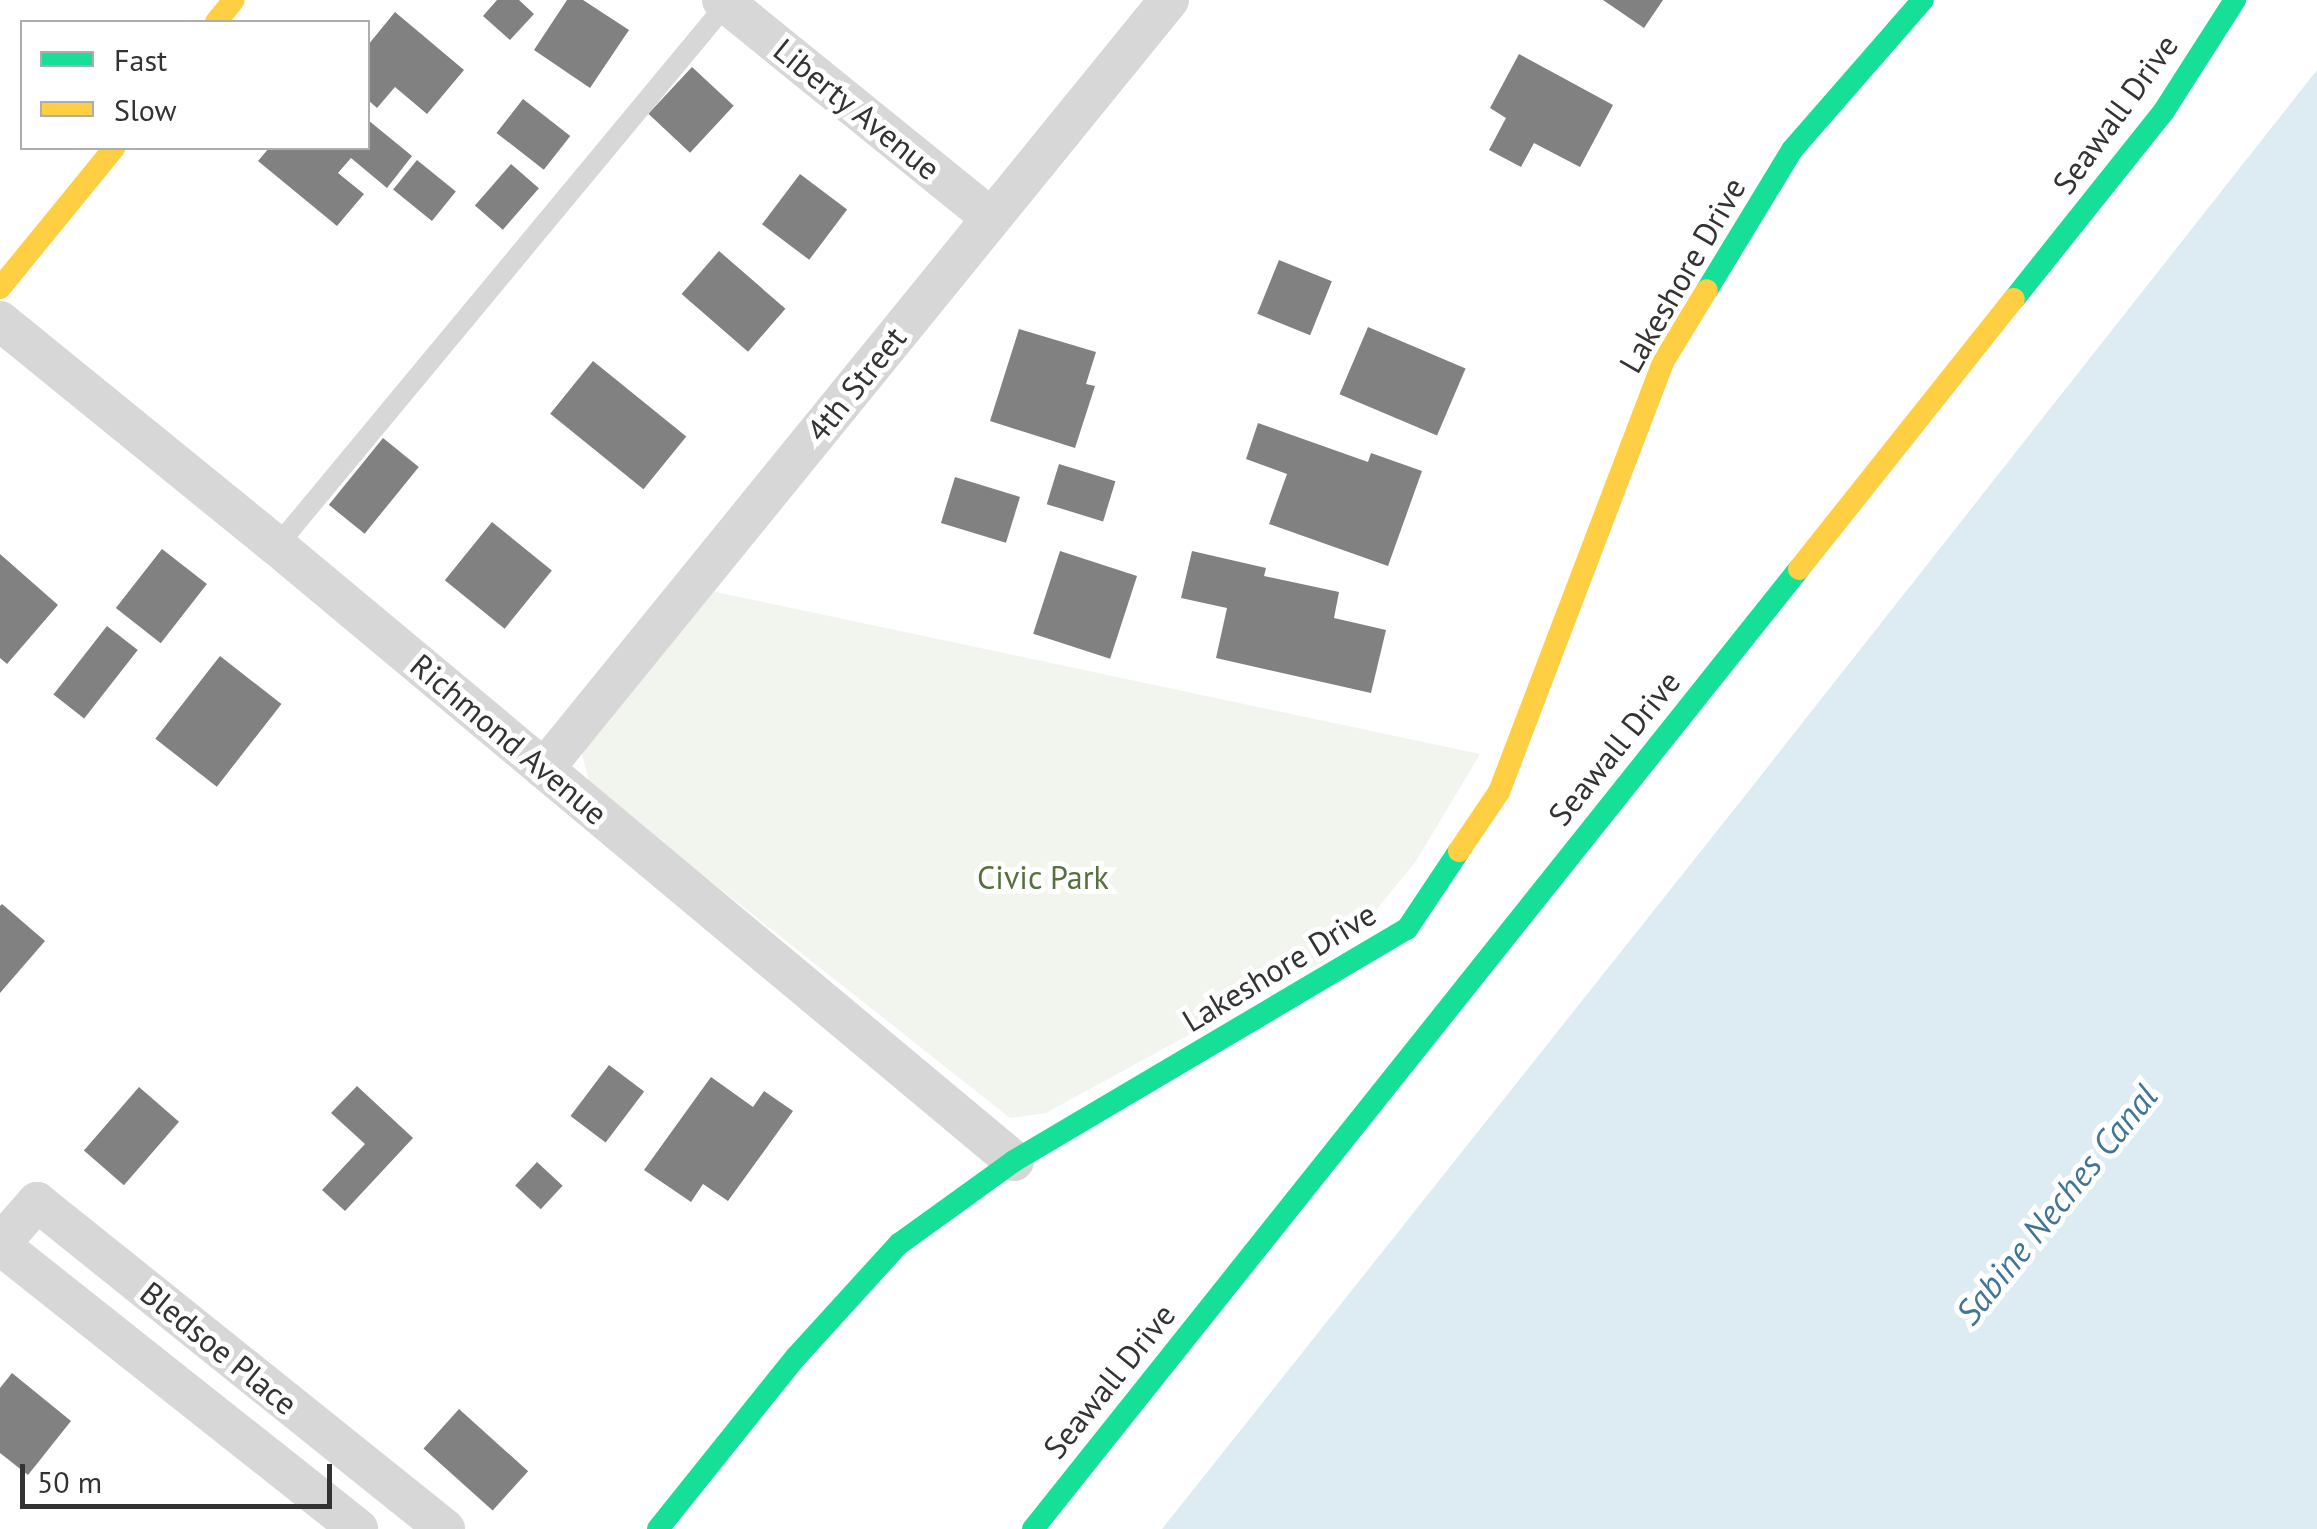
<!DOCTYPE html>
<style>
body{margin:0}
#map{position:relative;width:2317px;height:1529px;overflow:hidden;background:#fff;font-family:"PT Sans",sans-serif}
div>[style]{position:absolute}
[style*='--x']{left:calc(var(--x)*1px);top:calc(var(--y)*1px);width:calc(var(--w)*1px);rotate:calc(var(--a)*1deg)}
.green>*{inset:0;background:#f1f5ed}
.water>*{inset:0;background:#ddebf3}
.building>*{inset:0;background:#818181;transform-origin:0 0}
.lane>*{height:20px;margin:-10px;padding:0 10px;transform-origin:10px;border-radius:10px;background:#d7d7d7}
.street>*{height:40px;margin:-20px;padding:0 20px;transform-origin:20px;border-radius:20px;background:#d7d7d7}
.fast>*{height:22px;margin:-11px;padding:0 11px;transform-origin:11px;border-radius:11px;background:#16e098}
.slow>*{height:22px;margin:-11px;padding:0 11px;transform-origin:11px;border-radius:11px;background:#ffcf43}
span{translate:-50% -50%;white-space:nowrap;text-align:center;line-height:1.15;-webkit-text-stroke:10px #fff;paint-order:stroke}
.street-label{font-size:32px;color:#333}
.park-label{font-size:32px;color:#56703f}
.water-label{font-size:35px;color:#3f7597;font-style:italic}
.legend{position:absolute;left:20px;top:20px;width:350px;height:130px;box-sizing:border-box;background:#fff;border:2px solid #adadad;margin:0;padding:12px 18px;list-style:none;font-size:30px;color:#333}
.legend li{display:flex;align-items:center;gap:20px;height:50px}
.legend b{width:50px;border:2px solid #adadad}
.scale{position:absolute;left:20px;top:1464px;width:312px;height:45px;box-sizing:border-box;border:5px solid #333;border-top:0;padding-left:12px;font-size:30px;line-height:35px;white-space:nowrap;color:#333;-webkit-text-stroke:8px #fff;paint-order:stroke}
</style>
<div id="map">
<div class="green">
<div style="clip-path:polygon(702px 589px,1480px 754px,1416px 861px,1377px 909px,1326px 960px,1046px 1113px,1010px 1118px,590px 786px,581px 750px)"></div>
</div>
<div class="water">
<div style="clip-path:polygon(2317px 70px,2317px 1529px,1162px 1529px,1744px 797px)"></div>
</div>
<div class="building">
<div style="clip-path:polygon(497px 0,519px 0,534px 14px,510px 40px,483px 16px)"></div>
<div style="clip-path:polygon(567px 0,583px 0,629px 30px,590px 88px,534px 50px)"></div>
<div style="clip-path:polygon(1603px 0,1663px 0,1644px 28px)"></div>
<div style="clip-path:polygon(395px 12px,464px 70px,427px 114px,395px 87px,377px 108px,368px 100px,368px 45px)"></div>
<div style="clip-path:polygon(1519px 54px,1613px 105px,1580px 167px,1534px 143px,1521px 167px,1489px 150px,1506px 118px,1490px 108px)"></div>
<div style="left:692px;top:67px;width:57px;height:64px;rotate:43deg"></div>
<div style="left:523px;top:99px;width:60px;height:43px;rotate:38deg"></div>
<div style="clip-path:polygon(368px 120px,412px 156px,387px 188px,351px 158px,338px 173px,364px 194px,337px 226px,258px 161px,269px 148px,368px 148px)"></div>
<div style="left:417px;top:160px;width:50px;height:38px;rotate:39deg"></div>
<div style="left:511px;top:164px;width:37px;height:55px;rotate:41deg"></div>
<div style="left:800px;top:174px;width:59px;height:63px;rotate:37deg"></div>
<div style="left:719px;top:251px;width:88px;height:57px;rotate:41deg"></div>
<div style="left:1279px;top:260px;width:57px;height:58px;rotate:22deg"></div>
<div style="left:1368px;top:327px;width:106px;height:73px;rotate:23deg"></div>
<div style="clip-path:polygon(1019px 329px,1096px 352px,1086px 384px,1095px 386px,1075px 448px,990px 421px)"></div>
<div style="left:593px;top:361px;width:120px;height:68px;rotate:39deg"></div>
<div style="clip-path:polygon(1258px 423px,1368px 462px,1371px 453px,1422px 471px,1388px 566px,1269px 524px,1287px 474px,1246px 459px)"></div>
<div style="left:383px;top:438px;width:46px;height:86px;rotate:39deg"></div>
<div style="left:1059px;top:464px;width:59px;height:42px;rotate:17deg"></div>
<div style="left:955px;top:477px;width:68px;height:48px;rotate:17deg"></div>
<div style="left:492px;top:522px;width:77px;height:75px;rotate:39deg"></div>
<div style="left:162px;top:549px;width:57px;height:75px;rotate:38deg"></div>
<div style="left:1060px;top:551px;width:81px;height:87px;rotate:18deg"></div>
<div style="clip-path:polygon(1192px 551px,1266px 568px,1264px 576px,1339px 592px,1334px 618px,1386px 630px,1371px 693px,1216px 658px,1227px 608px,1181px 598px)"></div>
<div style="clip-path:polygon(0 554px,58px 605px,7px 664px,0 658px)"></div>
<div style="left:107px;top:626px;width:39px;height:87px;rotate:38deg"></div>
<div style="left:220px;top:656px;width:78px;height:105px;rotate:38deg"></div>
<div style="clip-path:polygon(2px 904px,45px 941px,0 993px,0 906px)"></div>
<div style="left:609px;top:1065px;width:44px;height:64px;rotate:37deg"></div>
<div style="clip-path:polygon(711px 1077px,753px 1107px,764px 1091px,793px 1111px,728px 1201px,703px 1184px,691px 1202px,644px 1170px)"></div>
<div style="clip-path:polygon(357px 1086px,413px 1138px,345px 1211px,322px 1190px,365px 1144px,331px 1113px)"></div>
<div style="left:139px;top:1087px;width:53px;height:84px;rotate:41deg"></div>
<div style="left:537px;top:1162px;width:35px;height:32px;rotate:43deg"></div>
<div style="clip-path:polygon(12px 1373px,71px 1421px,28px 1475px,0 1453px,0 1388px)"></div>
<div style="left:459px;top:1409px;width:93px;height:53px;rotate:42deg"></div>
</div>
<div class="lane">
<div style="--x:277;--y:546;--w:708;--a:-50.33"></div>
</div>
<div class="street">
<div style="--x:722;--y:0;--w:346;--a:39"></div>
<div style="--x:0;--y:321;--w:357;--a:39.1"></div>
<div style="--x:277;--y:546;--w:960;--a:39.84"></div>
<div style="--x:544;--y:769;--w:991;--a:-50.9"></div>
<div style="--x:0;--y:1244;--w:56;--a:-48.6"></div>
<div style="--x:37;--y:1202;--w:523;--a:38.71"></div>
<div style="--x:0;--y:1245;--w:457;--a:38.4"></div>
</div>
<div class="fast">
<div style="--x:1707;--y:290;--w:164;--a:-58.7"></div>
<div style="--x:1792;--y:150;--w:199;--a:-48.9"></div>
<div style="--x:2014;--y:299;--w:241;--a:-51.4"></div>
<div style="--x:2164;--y:111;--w:132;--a:-57.4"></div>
<div style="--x:658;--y:1529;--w:221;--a:-51.3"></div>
<div style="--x:796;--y:1357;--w:153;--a:-47.7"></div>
<div style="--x:899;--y:1244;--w:142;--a:-35.8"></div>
<div style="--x:1014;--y:1161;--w:456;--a:-30.6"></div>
<div style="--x:1407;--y:929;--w:94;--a:-56.3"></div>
<div style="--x:1033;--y:1529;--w:1228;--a:-51.41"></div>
</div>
<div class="slow">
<div style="--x:216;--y:22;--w:28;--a:-51"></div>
<div style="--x:0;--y:288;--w:181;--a:-50.8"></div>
<div style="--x:1799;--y:569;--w:345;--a:-51.5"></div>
<div style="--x:1459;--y:851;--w:71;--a:-55.9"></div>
<div style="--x:1499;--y:792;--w:460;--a:-69.1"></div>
<div style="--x:1663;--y:362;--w:84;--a:-58.6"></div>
</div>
<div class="street-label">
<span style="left:857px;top:109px;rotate:39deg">Liberty Avenue</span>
<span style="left:2115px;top:114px;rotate:-54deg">Seawall Drive</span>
<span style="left:1682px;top:275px;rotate:-60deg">Lakeshore Drive</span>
<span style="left:856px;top:384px;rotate:-51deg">4th Street</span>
<span style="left:509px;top:739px;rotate:40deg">Richmond Avenue</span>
<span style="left:1614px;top:748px;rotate:-51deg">Seawall Drive</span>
<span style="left:1279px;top:967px;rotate:-31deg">Lakeshore Drive</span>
<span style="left:219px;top:1348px;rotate:39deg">Bledsoe Place</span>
<span style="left:1109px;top:1381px;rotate:-51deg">Seawall Drive</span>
</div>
<div class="park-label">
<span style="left:1043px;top:877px">Civic Park</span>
</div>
<div class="water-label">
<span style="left:2056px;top:1204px;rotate:-51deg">Sabine Neches Canal</span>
</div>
<ul class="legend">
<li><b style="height:12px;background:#16e098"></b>Fast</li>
<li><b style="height:12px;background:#ffcf43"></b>Slow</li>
</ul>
<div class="scale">50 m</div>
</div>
